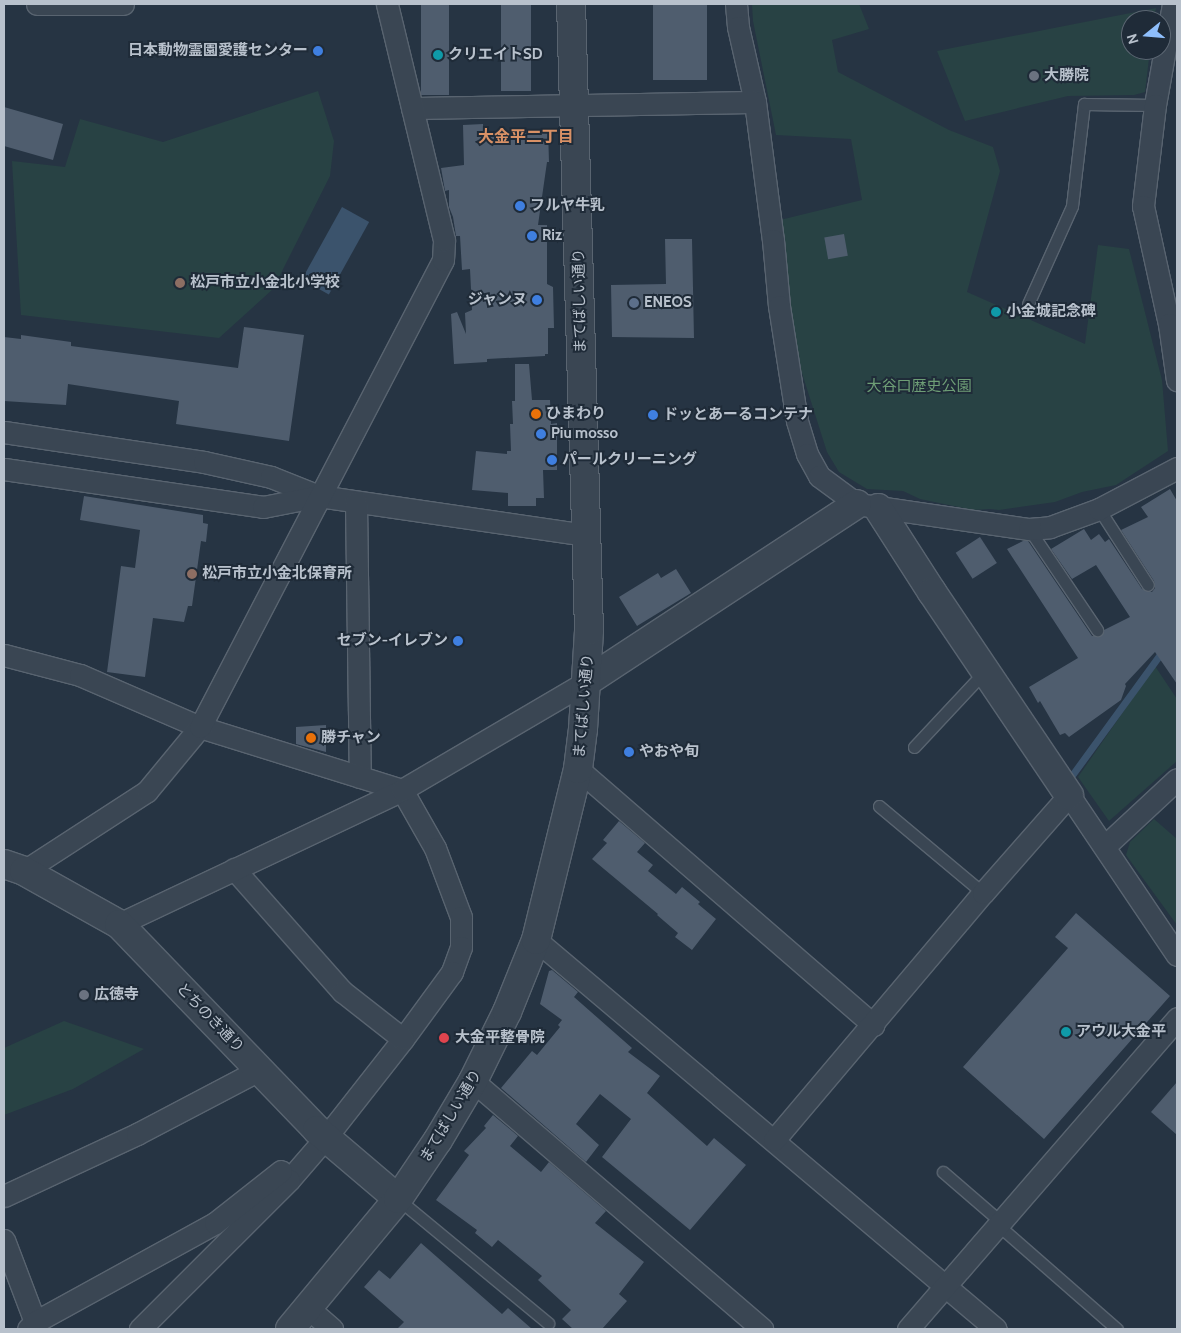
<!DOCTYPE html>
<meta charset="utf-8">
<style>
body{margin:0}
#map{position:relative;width:1181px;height:1333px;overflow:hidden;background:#263443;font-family:Cabin,"Noto Sans JP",sans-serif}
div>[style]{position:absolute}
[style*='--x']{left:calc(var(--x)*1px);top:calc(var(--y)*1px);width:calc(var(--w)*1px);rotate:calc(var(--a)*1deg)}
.green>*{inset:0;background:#284244}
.water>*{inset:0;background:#3b536c;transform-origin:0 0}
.stream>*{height:7px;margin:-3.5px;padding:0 3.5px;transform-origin:3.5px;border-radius:3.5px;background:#3b536c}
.building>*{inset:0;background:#4f5d6e;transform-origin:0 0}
.roads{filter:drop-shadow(1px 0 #596470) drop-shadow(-1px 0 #596470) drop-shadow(0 1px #596470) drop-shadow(0 -1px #596470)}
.service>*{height:11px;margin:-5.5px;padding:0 5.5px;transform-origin:5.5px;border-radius:5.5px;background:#3a4653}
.minor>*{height:21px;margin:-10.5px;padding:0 10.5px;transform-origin:10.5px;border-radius:10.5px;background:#3a4653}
.tertiary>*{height:28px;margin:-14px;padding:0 14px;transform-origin:14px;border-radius:14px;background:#3a4653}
.dots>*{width:14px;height:14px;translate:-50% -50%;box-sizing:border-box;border:2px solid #1f2b38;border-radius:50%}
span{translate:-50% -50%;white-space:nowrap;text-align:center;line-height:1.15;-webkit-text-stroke:4px #1f2b38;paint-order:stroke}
.poi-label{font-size:15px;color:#b8c1cc;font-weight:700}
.right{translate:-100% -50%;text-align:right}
.left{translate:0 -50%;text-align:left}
.street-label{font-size:15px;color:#b8c1cc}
.park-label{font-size:15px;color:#6e9e76}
.neighbourhood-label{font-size:16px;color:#d99166;font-weight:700}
.frame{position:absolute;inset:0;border:5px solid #b8c1cc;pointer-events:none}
.north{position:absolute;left:1121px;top:10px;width:50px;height:50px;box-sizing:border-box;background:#1f2b38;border:1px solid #5c6773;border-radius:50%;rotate:253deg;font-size:14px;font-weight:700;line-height:20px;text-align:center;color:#b8c1cc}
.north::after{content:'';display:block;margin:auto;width:18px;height:22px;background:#8ebefb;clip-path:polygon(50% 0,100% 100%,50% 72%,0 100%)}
</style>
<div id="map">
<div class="green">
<div style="clip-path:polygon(752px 4px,859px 4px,869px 29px,832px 40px,838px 72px,949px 130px,993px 147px,1000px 171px,967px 292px,1085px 344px,1098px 245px,1129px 249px,1162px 380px,1168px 451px,1116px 485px,1082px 492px,1055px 502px,999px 510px,990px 509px,973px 510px,920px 499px,903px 491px,867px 489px,839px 472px,827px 452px,801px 370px,793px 326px,780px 220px,862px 200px,851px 139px,776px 135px,753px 21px)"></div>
<div style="clip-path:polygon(1156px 8px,1154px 20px,1131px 20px,1131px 50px,1150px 50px,1145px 92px,1134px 95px,1068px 96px,965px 121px,937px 51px)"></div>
<div style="clip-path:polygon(318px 91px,334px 141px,330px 176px,273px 289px,219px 338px,21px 315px,12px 161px,65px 167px,80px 119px,163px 142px)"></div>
<div style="clip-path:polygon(1155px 666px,1177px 699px,1177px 761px,1109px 821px,1078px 777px)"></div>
<div style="clip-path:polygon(1154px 819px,1177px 839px,1177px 925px,1126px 855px,1130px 842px)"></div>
<div style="clip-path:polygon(64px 1021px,144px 1049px,73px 1089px,4px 1115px,4px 1048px)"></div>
</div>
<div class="water">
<div style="left:342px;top:207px;width:31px;height:83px;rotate:29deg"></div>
</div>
<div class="stream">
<div style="--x:1067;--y:782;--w:165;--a:-53.9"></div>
</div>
<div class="building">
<div style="left:421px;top:4px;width:28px;height:91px"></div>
<div style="left:501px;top:4px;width:30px;height:87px"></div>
<div style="left:653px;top:4px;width:54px;height:76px"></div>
<div style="clip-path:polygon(4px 107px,63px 124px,53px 160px,4px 146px)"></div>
<div style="clip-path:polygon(483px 124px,483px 133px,548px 129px,549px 162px,547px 162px,538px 225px,547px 225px,547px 284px,553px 287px,554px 328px,548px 328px,548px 354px,545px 354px,545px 356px,487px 359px,487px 362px,454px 364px,451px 314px,457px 312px,466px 334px,465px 313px,472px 310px,470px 269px,462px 270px,460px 236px,456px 236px,453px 217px,449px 207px,449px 190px,445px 191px,441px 168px,464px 165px,463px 125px)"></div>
<div style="left:844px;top:234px;width:22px;height:20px;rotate:80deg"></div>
<div style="clip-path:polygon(665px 239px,692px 239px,694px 338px,612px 337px,611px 285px,666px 284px)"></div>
<div style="clip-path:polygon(244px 327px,304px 335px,289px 441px,176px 424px,179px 401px,68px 384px,66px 405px,4px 401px,4px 337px,21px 339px,21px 335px,71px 342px,71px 346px,238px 368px)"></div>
<div style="clip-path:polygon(515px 364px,529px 364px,532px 400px,550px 400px,551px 424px,557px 423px,557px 470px,543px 470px,544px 498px,536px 498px,536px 506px,508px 506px,508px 493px,472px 490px,476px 451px,507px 454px,507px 451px,511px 451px,510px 424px,513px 424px,512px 401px,515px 401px)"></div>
<div style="clip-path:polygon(1170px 489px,1177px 501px,1177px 684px,1155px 652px,1125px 684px,1126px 686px,1121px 700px,1069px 737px,1065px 733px,1060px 735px,1040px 701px,1038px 703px,1029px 687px,1078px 658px,1007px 549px,1023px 541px,1028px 541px,1092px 636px,1101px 636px,1104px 630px,1130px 617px,1096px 565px,1072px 579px,1051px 549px,1084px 529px,1091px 540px,1099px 534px,1105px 542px,1109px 539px,1142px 589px,1152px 592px,1155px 588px,1154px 581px,1121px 530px,1148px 517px,1141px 507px)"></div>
<div style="clip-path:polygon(84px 496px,203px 515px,203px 523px,208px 524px,206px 542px,201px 541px,192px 606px,188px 606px,184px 622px,153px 618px,145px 677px,107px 672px,121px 566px,135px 568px,140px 530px,80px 520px)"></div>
<div style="left:980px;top:537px;width:31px;height:29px;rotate:57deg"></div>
<div style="clip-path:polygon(676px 569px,691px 593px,637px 626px,619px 597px,658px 573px,661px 578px)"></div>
<div style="clip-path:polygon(326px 725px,326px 752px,296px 744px,296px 727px)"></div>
<div style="clip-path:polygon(619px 821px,645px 843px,637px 852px,653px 865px,648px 871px,676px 894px,682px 887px,700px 902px,698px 904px,716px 919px,692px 950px,675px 937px,678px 933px,657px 915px,658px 914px,592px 859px,607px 843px,603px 840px)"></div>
<div style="clip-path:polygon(1076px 913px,1170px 996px,1044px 1139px,963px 1067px,1068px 948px,1055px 937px)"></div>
<div style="clip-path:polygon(552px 970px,578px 992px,574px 997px,632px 1048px,628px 1052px,660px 1076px,647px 1093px,707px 1146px,714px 1138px,746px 1165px,690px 1230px,602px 1157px,631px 1119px,600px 1094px,576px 1124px,599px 1145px,586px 1162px,501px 1088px,532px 1051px,537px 1055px,560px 1027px,558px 1025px,562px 1020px,540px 1004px,549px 971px)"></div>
<div style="clip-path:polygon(1177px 1082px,1177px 1135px,1151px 1112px)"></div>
<div style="clip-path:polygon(493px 1115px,518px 1136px,510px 1146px,541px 1172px,549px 1162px,606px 1211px,595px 1223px,644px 1262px,619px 1294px,627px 1301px,602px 1329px,573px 1329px,562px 1319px,571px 1310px,538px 1280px,542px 1276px,498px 1240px,492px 1247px,475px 1233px,477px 1230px,436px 1200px,469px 1155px,464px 1151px,486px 1128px,484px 1126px)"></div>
<div style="clip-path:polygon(421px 1243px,502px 1314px,508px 1308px,532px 1329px,397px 1329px,404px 1322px,364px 1287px,379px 1270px,390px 1279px)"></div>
</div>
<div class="roads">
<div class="service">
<div style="--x:1028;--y:304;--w:107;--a:-65.8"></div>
<div style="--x:1072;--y:206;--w:103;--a:-83.3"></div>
<div style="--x:1084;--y:104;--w:71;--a:0.8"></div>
<div style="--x:1099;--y:509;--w:90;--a:57.2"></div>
<div style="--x:1029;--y:529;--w:122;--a:56"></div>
<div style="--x:914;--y:747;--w:104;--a:-46.9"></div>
<div style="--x:879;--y:806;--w:136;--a:39.9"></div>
<div style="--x:943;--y:1172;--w:77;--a:40.8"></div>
<div style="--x:398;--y:1199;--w:195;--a:39.6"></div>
<div style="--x:998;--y:1225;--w:158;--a:41.2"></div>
</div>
<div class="minor">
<div style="--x:37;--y:4;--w:86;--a:0"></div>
<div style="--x:736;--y:4;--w:23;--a:85"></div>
<div style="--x:738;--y:27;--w:77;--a:77.2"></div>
<div style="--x:755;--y:102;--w:139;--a:82.6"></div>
<div style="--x:773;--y:240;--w:66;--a:84.8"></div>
<div style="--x:779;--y:306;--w:116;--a:81.1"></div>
<div style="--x:797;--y:421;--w:34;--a:73"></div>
<div style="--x:807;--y:454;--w:25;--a:61"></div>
<div style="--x:819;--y:476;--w:47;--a:36.4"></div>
<div style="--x:857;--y:504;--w:174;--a:8.3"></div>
<div style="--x:1029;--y:529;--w:21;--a:-5"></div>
<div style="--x:1050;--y:527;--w:52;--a:-20.2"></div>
<div style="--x:1099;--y:509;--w:88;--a:-27.7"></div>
<div style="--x:1173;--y:4;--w:103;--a:100.1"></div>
<div style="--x:1155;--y:105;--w:102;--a:96.8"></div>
<div style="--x:1143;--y:206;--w:121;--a:77.6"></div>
<div style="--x:1169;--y:324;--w:57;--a:81.9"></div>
<div style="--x:412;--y:108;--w:343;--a:-1"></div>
<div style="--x:4;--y:432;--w:202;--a:8.5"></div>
<div style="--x:204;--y:462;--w:69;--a:12.6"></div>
<div style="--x:271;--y:477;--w:52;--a:21.6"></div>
<div style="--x:319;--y:496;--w:269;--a:8.3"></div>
<div style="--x:4;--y:469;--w:262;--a:8.3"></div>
<div style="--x:263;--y:507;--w:57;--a:-11.1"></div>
<div style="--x:356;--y:502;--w:275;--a:89.2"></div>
<div style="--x:4;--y:655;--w:79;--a:14.7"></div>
<div style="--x:80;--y:675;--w:131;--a:23.4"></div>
<div style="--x:200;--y:727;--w:212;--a:17.3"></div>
<div style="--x:402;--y:790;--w:67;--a:60.4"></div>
<div style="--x:435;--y:848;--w:74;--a:69.4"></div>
<div style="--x:461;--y:917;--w:30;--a:90"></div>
<div style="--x:461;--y:947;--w:27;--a:110"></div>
<div style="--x:452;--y:972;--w:83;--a:126.2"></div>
<div style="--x:403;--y:1039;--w:123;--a:128.1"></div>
<div style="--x:327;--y:1136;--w:58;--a:130.8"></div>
<div style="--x:289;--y:1180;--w:211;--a:135"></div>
<div style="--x:578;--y:769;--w:391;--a:40.9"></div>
<div style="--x:1105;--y:846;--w:98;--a:-42.9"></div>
<div style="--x:234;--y:869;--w:164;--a:48.5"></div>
<div style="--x:343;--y:992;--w:76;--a:38.1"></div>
<div style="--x:24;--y:871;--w:147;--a:-33"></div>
<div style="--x:147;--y:791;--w:83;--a:-50.4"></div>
<div style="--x:200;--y:727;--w:526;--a:-62.51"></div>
<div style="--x:443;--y:260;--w:20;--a:-87"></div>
<div style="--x:444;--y:240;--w:243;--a:-103.6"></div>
<div style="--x:119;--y:924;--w:313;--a:-25.3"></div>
<div style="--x:402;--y:790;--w:213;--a:-30.4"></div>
<div style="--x:536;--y:940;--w:602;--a:40.22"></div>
<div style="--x:473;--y:1081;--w:381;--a:40.6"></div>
<div style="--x:774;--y:1140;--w:324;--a:-49.8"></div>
<div style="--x:983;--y:893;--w:130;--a:-48.7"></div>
<div style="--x:1069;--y:795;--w:193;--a:56"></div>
<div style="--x:4;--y:1196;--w:147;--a:-25"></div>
<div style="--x:137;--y:1134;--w:138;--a:-27.7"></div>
<div style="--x:4;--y:1240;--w:88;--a:69.3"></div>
<div style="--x:308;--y:1308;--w:32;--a:41"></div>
<div style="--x:28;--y:1329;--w:10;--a:-45"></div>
<div style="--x:35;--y:1322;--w:205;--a:-28.8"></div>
<div style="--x:215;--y:1223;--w:84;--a:-38.2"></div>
<div style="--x:908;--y:1329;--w:411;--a:-49.1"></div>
</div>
<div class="tertiary">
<div style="--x:878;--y:508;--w:100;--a:57.3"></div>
<div style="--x:932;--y:592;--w:245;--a:56"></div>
<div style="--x:586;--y:682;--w:324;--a:-33.3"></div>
<div style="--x:4;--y:864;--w:21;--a:19"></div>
<div style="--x:24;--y:871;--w:109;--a:29.2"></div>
<div style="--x:119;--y:924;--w:286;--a:46.1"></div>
<div style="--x:317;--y:1130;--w:106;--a:40.4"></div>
<div style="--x:290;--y:1329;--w:169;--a:-50.3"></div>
<div style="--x:398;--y:1199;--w:71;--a:-55.9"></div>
<div style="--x:438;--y:1140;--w:69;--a:-59.3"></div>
<div style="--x:473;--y:1081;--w:77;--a:-63.8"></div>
<div style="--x:507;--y:1012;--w:78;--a:-68.1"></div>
<div style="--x:536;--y:940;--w:176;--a:-76.2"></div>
<div style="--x:578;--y:769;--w:40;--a:-82.9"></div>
<div style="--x:583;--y:729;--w:98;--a:-86.5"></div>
<div style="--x:589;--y:631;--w:627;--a:-91.64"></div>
</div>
</div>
<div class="dots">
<div style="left:318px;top:51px;background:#3f7fe0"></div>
<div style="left:438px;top:55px;background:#0f9aa8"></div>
<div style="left:1034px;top:76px;background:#6b7280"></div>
<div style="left:520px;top:206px;background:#3f7fe0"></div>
<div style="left:532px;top:236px;background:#3f7fe0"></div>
<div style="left:180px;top:283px;background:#8d6e63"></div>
<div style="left:537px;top:300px;background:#3f7fe0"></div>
<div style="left:634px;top:303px;background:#5c6f8a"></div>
<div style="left:996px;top:312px;background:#0f9aa8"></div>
<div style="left:536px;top:414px;background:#e8710a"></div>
<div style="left:653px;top:415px;background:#3f7fe0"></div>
<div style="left:541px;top:434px;background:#3f7fe0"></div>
<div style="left:552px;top:460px;background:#3f7fe0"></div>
<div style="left:192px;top:574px;background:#8d6e63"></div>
<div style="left:458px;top:641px;background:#3f7fe0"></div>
<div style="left:311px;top:738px;background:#e8710a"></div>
<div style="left:629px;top:752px;background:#3f7fe0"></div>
<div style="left:84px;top:995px;background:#6b7280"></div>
<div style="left:1066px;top:1032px;background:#0f9aa8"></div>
<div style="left:444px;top:1038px;background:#e0444e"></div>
</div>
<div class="poi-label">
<span class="right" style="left:308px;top:51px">日本動物霊園愛護センター</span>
<span class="left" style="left:448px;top:55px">クリエイトSD</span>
<span class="left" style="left:1044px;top:76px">大勝院</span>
<span class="left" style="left:530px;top:206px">フルヤ牛乳</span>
<span class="left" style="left:542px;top:236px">Riz</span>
<span class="left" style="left:190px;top:283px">松戸市立小金北小学校</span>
<span class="right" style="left:527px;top:300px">ジャンヌ</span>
<span class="left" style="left:644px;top:303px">ENEOS</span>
<span class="left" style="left:1006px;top:312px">小金城記念碑</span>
<span class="left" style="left:546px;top:414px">ひまわり</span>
<span class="left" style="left:663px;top:415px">ドッとあーるコンテナ</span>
<span class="left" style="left:551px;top:434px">Piu mosso</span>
<span class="left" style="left:562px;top:460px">パールクリーニング</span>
<span class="left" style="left:202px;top:574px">松戸市立小金北保育所</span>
<span class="right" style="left:448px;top:641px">セブン-イレブン</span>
<span class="left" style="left:321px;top:738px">勝チャン</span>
<span class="left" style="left:639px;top:752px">やおや旬</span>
<span class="left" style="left:94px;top:995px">広徳寺</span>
<span class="left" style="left:1076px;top:1032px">アウル大金平</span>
<span class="left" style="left:455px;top:1038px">大金平整骨院</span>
</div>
<div class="street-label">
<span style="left:580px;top:301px;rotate:-91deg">まてばしい通り</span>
<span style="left:584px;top:706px;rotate:-85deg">まてばしい通り</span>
<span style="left:210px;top:1018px;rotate:46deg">とちのき通り</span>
<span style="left:451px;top:1116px;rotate:-59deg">まてばしい通り</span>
</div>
<div class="park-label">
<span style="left:919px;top:387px">大谷口歴史公園</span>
</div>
<div class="neighbourhood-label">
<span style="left:526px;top:137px">大金平二丁目</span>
</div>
<div class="frame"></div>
<div class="north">N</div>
</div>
